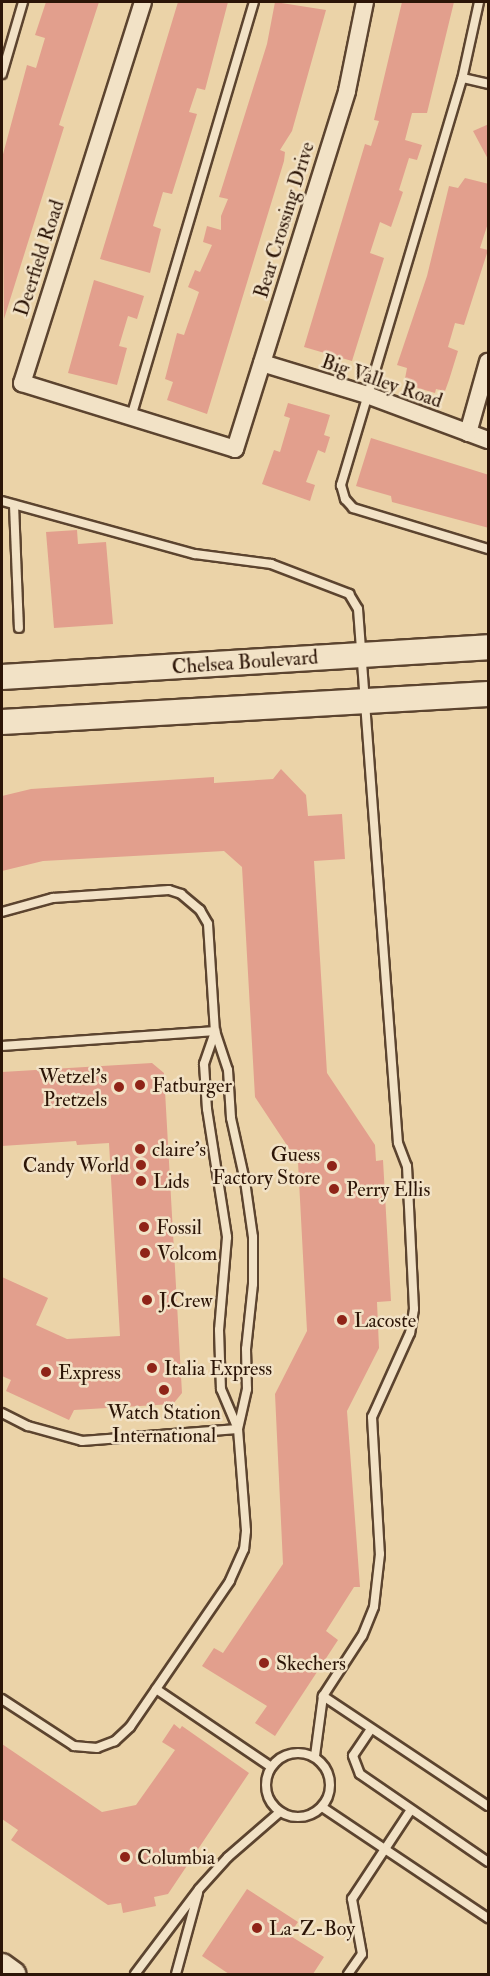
<!DOCTYPE html>
<style>
body{margin:0}
#map{position:relative;width:490px;height:1976px;overflow:hidden;background:#ebd3a8;font-family:"IM FELL Double Pica",serif}
div>[style]{position:absolute}
[style*='--x']{left:calc(var(--x)*1px);top:calc(var(--y)*1px);width:calc(var(--w)*1px);rotate:calc(var(--a)*1deg)}
.building>*{inset:0;background:#e29f8d}
.roads{filter:drop-shadow(2px 0 #5c442f) drop-shadow(-2px 0 #5c442f) drop-shadow(0 2px #5c442f) drop-shadow(0 -2px #5c442f)}
.lane>*{height:8px;margin:-4px;padding:0 4px;transform-origin:4px;border-radius:4px;background:#f2e2c6}
.lane>.ring{margin:-4px;padding:0;box-sizing:content-box;background:none;border:8px solid #f2e2c6;border-radius:50%}
.street>*{height:16px;margin:-8px;padding:0 8px;transform-origin:8px;border-radius:8px;background:#f2e2c6}
.secondary>*{height:24px;margin:-12px;padding:0 12px;transform-origin:12px;border-radius:12px;background:#f2e2c6}
.dots>*{width:16px;height:16px;translate:-50% -50%;box-sizing:border-box;border:3px solid #f2e2c6;border-radius:50%}
span{translate:-50% -50%;white-space:nowrap;text-align:center;line-height:1.15;-webkit-text-stroke:5px #f2e2c6;paint-order:stroke}
.street-label{font-size:20px;color:#2c1507}
.poi-label{font-size:20px;color:#2c1507}
.right{translate:-100% -50%;text-align:right}
.left{translate:0 -50%;text-align:left}
.frame{position:absolute;inset:0;border:3px solid #2c1507;pointer-events:none}
</style>
<div id="map">
<div class="building">
<div style="clip-path:polygon(46px 2px,99px 2px,59px 125px,64px 127px,4px 319px,2px 158px,27px 65px,36px 68px,45px 38px,35px 35px)"></div>
<div style="clip-path:polygon(178px 2px,228px 2px,205px 90px,197px 88px,189px 112px,197px 114px,172px 194px,163px 192px,153px 226px,161px 229px,150px 273px,100px 259px)"></div>
<div style="clip-path:polygon(275px 2px,326px 10px,292px 131px,280px 150px,285px 152px,284px 161px,207px 414px,167px 400px,173px 382px,165px 379px,177px 333px,184px 335px,199px 292px,188px 287px,195px 270px,200px 272px,212px 245px,203px 242px,207px 226px,221px 230px,221px 216px,228px 199px,219px 197px,267px 44px)"></div>
<div style="clip-path:polygon(402px 2px,454px 2px,427px 113px,412px 113px,405px 140px,422px 145px,417px 160px,409px 158px,399px 190px,403px 192px,391px 227px,380px 222px,370px 253px,384px 258px,352px 361px,304px 347px,365px 144px,371px 146px,379px 121px,374px 120px)"></div>
<div style="clip-path:polygon(489px 124px,489px 161px,473px 131px)"></div>
<div style="clip-path:polygon(465px 178px,489px 184px,489px 220px,480px 248px,488px 250px,464px 325px,455px 323px,448px 347px,458px 351px,449px 380px,445px 391px,436px 389px,435px 393px,404px 384px,407px 368px,397px 365px,427px 276px,449px 186px,458px 188px)"></div>
<div style="clip-path:polygon(94px 280px,144px 296px,137px 319px,128px 316px,119px 346px,127px 348px,117px 385px,68px 373px)"></div>
<div style="clip-path:polygon(288px 403px,330px 415px,324px 435px,330px 437px,325px 453px,318px 450px,306px 482px,315px 485px,310px 501px,262px 484px,274px 450px,280px 452px,290px 418px,284px 416px)"></div>
<div style="clip-path:polygon(371px 438px,489px 475px,489px 528px,392px 502px,391px 496px,356px 486px)"></div>
<div style="clip-path:polygon(77px 530px,78px 544px,106px 542px,113px 624px,54px 628px,46px 532px)"></div>
<div style="clip-path:polygon(281px 769px,306px 795px,308px 816px,342px 814px,345px 859px,314px 861px,327px 1073px,375px 1145px,376px 1161px,383px 1160px,391px 1301px,377px 1302px,379px 1348px,347px 1411px,360px 1587px,354px 1587px,326px 1631px,338px 1640px,275px 1736px,255px 1723px,267px 1706px,202px 1666px,214px 1648px,223px 1653px,283px 1564px,275px 1394px,307px 1331px,298px 1162px,255px 1097px,242px 867px,224px 851px,43px 861px,2px 871px,2px 796px,31px 789px,214px 777px,214px 783px,273px 779px)"></div>
<div style="clip-path:polygon(152px 1063px,164px 1073px,182px 1393px,173px 1404px,74px 1410px,69px 1420px,6px 1391px,11px 1380px,2px 1376px,2px 1277px,48px 1298px,36px 1325px,67px 1339px,120px 1336px,109px 1143px,77px 1145px,76px 1141px,2px 1146px,2px 1072px)"></div>
<div style="clip-path:polygon(174px 1724px,180px 1729px,182px 1726px,249px 1773px,168px 1894px,154px 1897px,156px 1906px,123px 1913px,121px 1903px,108px 1905px,11px 1840px,18px 1830px,2px 1819px,2px 1744px,102px 1812px,136px 1805px,175px 1750px,162px 1742px)"></div>
<div style="clip-path:polygon(247px 1889px,298px 1922px,289px 1935px,324px 1957px,313px 1974px,229px 1974px,202px 1956px)"></div>
</div>
<div class="roads">
<div class="lane">
<div style="--x:479;--y:2;--w:79;--a:102.4"></div>
<div style="--x:462;--y:79;--w:424;--a:106.6"></div>
<div style="--x:341;--y:485;--w:15;--a:74"></div>
<div style="--x:345;--y:499;--w:12;--a:48"></div>
<div style="--x:353;--y:508;--w:141;--a:16.9"></div>
<div style="--x:2;--y:74;--w:75;--a:-73.7"></div>
<div style="--x:463;--y:78;--w:26;--a:13"></div>
<div style="--x:131;--y:417;--w:433;--a:-73.5"></div>
<div style="--x:2;--y:501;--w:200;--a:15.4"></div>
<div style="--x:195;--y:554;--w:77;--a:7.5"></div>
<div style="--x:271;--y:564;--w:84;--a:21"></div>
<div style="--x:349;--y:594;--w:17;--a:59"></div>
<div style="--x:358;--y:609;--w:535;--a:85.72"></div>
<div style="--x:398;--y:1143;--w:25;--a:69"></div>
<div style="--x:407;--y:1166;--w:143;--a:87.2"></div>
<div style="--x:414;--y:1309;--w:24;--a:99"></div>
<div style="--x:410;--y:1333;--w:92;--a:114.3"></div>
<div style="--x:372;--y:1417;--w:137;--a:86.7"></div>
<div style="--x:380;--y:1554;--w:53;--a:96.5"></div>
<div style="--x:374;--y:1607;--w:31;--a:112"></div>
<div style="--x:362;--y:1636;--w:72;--a:123"></div>
<div style="--x:323;--y:1696;--w:61;--a:97.6"></div>
<div style="--x:14;--y:505;--w:123;--a:87.7"></div>
<div style="--x:2;--y:912;--w:53;--a:-15.4"></div>
<div style="--x:53;--y:898;--w:116;--a:-3.9"></div>
<div style="--x:169;--y:890;--w:13;--a:18"></div>
<div style="--x:181;--y:894;--w:25;--a:40"></div>
<div style="--x:200;--y:910;--w:16;--a:60"></div>
<div style="--x:208;--y:924;--w:107;--a:86.3"></div>
<div style="--x:215;--y:1031;--w:41;--a:71.6"></div>
<div style="--x:228;--y:1070;--w:48;--a:86.4"></div>
<div style="--x:231;--y:1118;--w:65;--a:77.5"></div>
<div style="--x:245;--y:1181;--w:57;--a:81.9"></div>
<div style="--x:253;--y:1237;--w:47;--a:90"></div>
<div style="--x:253;--y:1284;--w:65;--a:96.1"></div>
<div style="--x:246;--y:1349;--w:40;--a:88.6"></div>
<div style="--x:247;--y:1389;--w:41;--a:102.7"></div>
<div style="--x:238;--y:1429;--w:102;--a:85.5"></div>
<div style="--x:246;--y:1531;--w:18;--a:96"></div>
<div style="--x:244;--y:1549;--w:35;--a:114"></div>
<div style="--x:230;--y:1581;--w:177;--a:124.4"></div>
<div style="--x:130;--y:1727;--w:21;--a:137"></div>
<div style="--x:115;--y:1741;--w:19;--a:159"></div>
<div style="--x:97;--y:1748;--w:23;--a:-175"></div>
<div style="--x:74;--y:1746;--w:86;--a:-146.9"></div>
<div style="--x:215;--y:1032;--w:34;--a:109"></div>
<div style="--x:204;--y:1064;--w:45;--a:86.2"></div>
<div style="--x:207;--y:1109;--w:130;--a:81.1"></div>
<div style="--x:227;--y:1237;--w:93;--a:94.9"></div>
<div style="--x:219;--y:1330;--w:59;--a:88.1"></div>
<div style="--x:221;--y:1389;--w:43;--a:67"></div>
<div style="--x:2;--y:1046;--w:214;--a:-4"></div>
<div style="--x:2;--y:1413;--w:29;--a:27"></div>
<div style="--x:28;--y:1426;--w:56;--a:15.5"></div>
<div style="--x:82;--y:1441;--w:156;--a:-4.4"></div>
<div style="--x:156;--y:1689;--w:139;--a:34.1"></div>
<div style="--x:323;--y:1696;--w:198;--a:33.7"></div>
<div style="--x:371;--y:1729;--w:32;--a:124"></div>
<div style="--x:353;--y:1756;--w:19;--a:69"></div>
<div style="--x:360;--y:1774;--w:155;--a:34.5"></div>
<div class="ring" style="left:266px;top:1753px;width:56px;height:56px"></div>
<div style="--x:322;--y:1807;--w:200;--a:33.8"></div>
<div style="--x:135;--y:1974;--w:106;--a:-53"></div>
<div style="--x:199;--y:1889;--w:43;--a:-47.8"></div>
<div style="--x:228;--y:1857;--w:69;--a:-40.9"></div>
<div style="--x:176;--y:1974;--w:84;--a:-74.8"></div>
<div style="--x:348;--y:1974;--w:24;--a:-55"></div>
<div style="--x:362;--y:1954;--w:56;--a:-100.3"></div>
<div style="--x:352;--y:1899;--w:105;--a:-56.6"></div>
</div>
<div class="street">
<div style="--x:143;--y:2;--w:400;--a:107.6"></div>
<div style="--x:22;--y:383;--w:223;--a:17.2"></div>
<div style="--x:235;--y:449;--w:375;--a:-72.6"></div>
<div style="--x:347;--y:91;--w:91;--a:-78.6"></div>
<div style="--x:262;--y:363;--w:110;--a:16.9"></div>
<div style="--x:367;--y:395;--w:129;--a:20.4"></div>
<div style="--x:468;--y:433;--w:74;--a:-74.3"></div>
</div>
<div class="secondary">
<div style="--x:2;--y:677;--w:487;--a:-3.5"></div>
<div style="--x:2;--y:722;--w:487;--a:-3.3"></div>
<div style="--x:2;--y:1966;--w:14;--a:36"></div>
</div>
</div>
<div class="dots">
<div style="left:140px;top:1085px;background:#8f2418"></div>
<div style="left:119px;top:1087px;background:#8f2418"></div>
<div style="left:140px;top:1149px;background:#8f2418"></div>
<div style="left:141px;top:1165px;background:#8f2418"></div>
<div style="left:332px;top:1166px;background:#8f2418"></div>
<div style="left:141px;top:1181px;background:#8f2418"></div>
<div style="left:334px;top:1189px;background:#8f2418"></div>
<div style="left:144px;top:1227px;background:#8f2418"></div>
<div style="left:145px;top:1253px;background:#8f2418"></div>
<div style="left:147px;top:1300px;background:#8f2418"></div>
<div style="left:342px;top:1320px;background:#8f2418"></div>
<div style="left:152px;top:1368px;background:#8f2418"></div>
<div style="left:46px;top:1372px;background:#8f2418"></div>
<div style="left:164px;top:1390px;background:#8f2418"></div>
<div style="left:264px;top:1663px;background:#8f2418"></div>
<div style="left:125px;top:1857px;background:#8f2418"></div>
<div style="left:257px;top:1928px;background:#8f2418"></div>
</div>
<div class="street-label">
<span style="left:284px;top:220px;rotate:-73deg">Bear Crossing Drive</span>
<span style="left:39px;top:258px;rotate:-72deg">Deerfield Road</span>
<span style="left:382px;top:381px;rotate:19deg">Big Valley Road</span>
<span style="left:245px;top:662px;rotate:-4deg">Chelsea Boulevard</span>
</div>
<div class="poi-label">
<span class="right" style="left:107px;top:1088px">Wetzel's<br>Pretzels</span>
<span class="left" style="left:152px;top:1085px">Fatburger</span>
<span class="left" style="left:152px;top:1149px">claire's</span>
<span class="right" style="left:320px;top:1166px">Guess<br>Factory Store</span>
<span class="right" style="left:129px;top:1165px">Candy World</span>
<span class="left" style="left:153px;top:1181px">Lids</span>
<span class="left" style="left:346px;top:1189px">Perry Ellis</span>
<span class="left" style="left:156px;top:1227px">Fossil</span>
<span class="left" style="left:157px;top:1253px">Volcom</span>
<span class="left" style="left:159px;top:1300px">J.Crew</span>
<span class="left" style="left:354px;top:1320px">Lacoste</span>
<span class="left" style="left:164px;top:1368px">Italia Express</span>
<span class="left" style="left:58px;top:1372px">Express</span>
<span style="left:164px;top:1424px">Watch Station<br>International</span>
<span class="left" style="left:276px;top:1663px">Skechers</span>
<span class="left" style="left:137px;top:1857px">Columbia</span>
<span class="left" style="left:269px;top:1928px">La-Z-Boy</span>
</div>
<div class="frame"></div>
</div>
